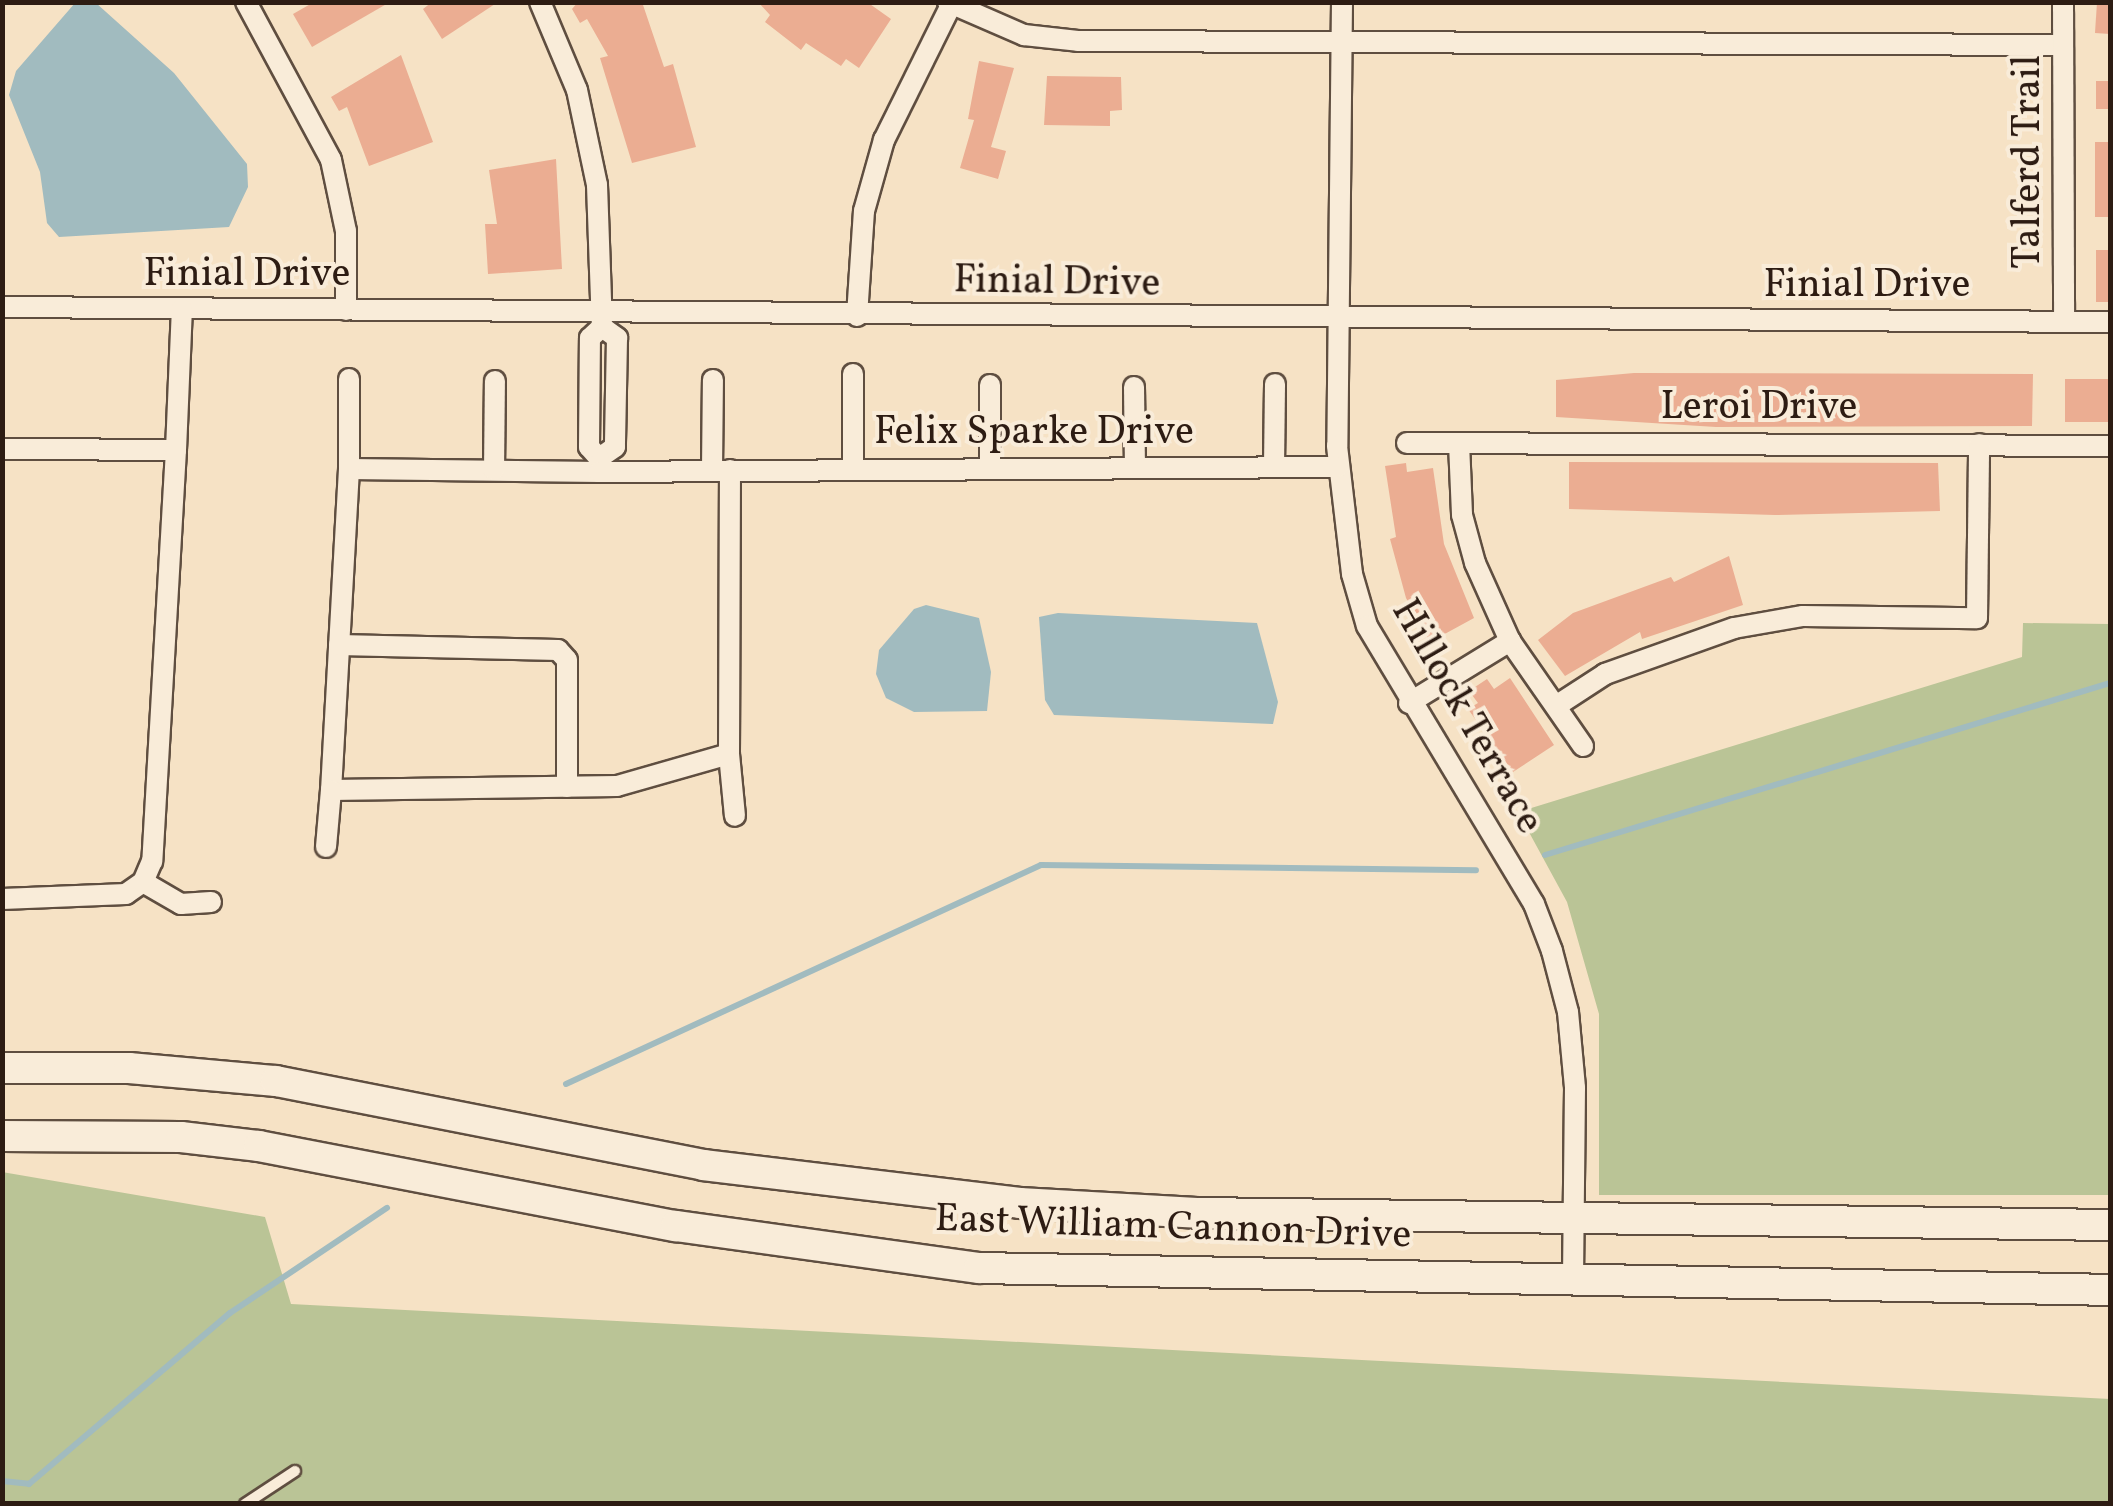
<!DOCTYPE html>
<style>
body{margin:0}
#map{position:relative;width:2113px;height:1506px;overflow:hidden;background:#f6e2c5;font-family:Vollkorn,serif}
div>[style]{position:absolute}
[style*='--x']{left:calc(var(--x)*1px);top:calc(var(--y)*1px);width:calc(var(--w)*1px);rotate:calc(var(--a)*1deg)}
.green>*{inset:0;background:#bac496}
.water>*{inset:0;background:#a1bbbf}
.stream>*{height:6px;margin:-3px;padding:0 3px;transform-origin:3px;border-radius:3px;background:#a1bbbf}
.building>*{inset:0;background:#ebad92;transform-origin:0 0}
.roads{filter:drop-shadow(2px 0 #5f4e40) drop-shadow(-2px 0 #5f4e40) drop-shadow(0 2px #5f4e40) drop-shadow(0 -2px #5f4e40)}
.lane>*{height:10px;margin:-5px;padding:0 5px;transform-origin:5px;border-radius:5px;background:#f9ecd9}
.street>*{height:20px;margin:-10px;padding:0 10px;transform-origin:10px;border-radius:10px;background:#f9ecd9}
.secondary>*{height:30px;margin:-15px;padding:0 15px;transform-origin:15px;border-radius:15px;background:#f9ecd9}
span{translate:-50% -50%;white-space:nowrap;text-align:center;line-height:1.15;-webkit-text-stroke:8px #f9ecd9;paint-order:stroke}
.street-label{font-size:40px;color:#2d1c13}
.frame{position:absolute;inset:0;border:5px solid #2d1c13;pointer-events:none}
</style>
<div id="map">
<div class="green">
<div style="clip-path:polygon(2023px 623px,2110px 624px,2110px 1195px,1599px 1195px,1599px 1014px,1567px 902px,1518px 812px,2022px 657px)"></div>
<div style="clip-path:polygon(2px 1172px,265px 1217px,291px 1304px,2110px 1399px,2110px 1503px,3px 1503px)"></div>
</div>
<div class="water">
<div style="clip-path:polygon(75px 3px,96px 3px,174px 73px,247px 164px,248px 187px,229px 227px,59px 237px,47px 223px,40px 172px,9px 95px,16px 71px)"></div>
<div style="clip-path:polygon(926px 605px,979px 618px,991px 672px,987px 711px,914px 712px,886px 698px,876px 674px,879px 650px,914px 609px)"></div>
<div style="clip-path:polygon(1058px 613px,1257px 623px,1278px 702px,1273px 724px,1054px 715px,1045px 700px,1039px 617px)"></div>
</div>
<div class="stream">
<div style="--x:1545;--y:855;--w:591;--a:-16.93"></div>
<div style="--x:566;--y:1084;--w:523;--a:-24.75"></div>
<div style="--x:1041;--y:865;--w:435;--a:0.7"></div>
<div style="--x:2;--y:1481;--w:27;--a:6"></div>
<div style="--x:29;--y:1484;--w:264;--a:-40.4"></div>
<div style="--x:230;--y:1313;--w:189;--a:-33.8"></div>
</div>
<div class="building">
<div style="clip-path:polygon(314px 2px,390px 2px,312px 47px,293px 14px)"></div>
<div style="clip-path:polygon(432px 2px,498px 2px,442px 39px,423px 9px)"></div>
<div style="clip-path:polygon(578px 2px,642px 2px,664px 67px,673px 64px,696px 147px,632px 163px,600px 58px,608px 56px,587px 19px,580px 23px,572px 9px)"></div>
<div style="clip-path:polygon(758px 2px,867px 2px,891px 19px,859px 68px,846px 59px,841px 66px,806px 43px,801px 50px,765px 22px,770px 15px)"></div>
<div style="clip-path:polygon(2097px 2px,2110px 2px,2110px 34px,2095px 33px)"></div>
<div style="clip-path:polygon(401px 55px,433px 142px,369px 166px,347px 107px,339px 111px,331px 97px)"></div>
<div style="clip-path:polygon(979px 61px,1014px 68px,991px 147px,1006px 151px,998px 179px,960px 168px,974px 120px,968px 119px)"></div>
<div style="clip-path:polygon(1047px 76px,1121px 77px,1122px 110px,1110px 111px,1110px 126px,1044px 125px)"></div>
<div style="left:2096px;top:81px;width:14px;height:28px"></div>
<div style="left:2110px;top:142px;width:75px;height:15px;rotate:90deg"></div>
<div style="clip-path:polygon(556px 159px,562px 269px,488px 274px,485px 224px,497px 224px,489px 170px)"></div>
<div style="left:2096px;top:250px;width:14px;height:52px"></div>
<div style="clip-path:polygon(1634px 373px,2033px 374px,2032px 426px,1716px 427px,1556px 417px,1556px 380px)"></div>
<div style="left:2110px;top:379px;width:43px;height:45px;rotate:90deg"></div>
<div style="clip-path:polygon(1569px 462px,1938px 463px,1940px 511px,1775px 515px,1569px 509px)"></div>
<div style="clip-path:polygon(1406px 463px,1407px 472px,1433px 468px,1444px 544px,1474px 618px,1430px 642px,1406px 598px,1390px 539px,1396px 537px,1385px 466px)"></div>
<div style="clip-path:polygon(1729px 556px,1743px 605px,1642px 639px,1640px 632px,1565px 676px,1538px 640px,1573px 613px,1671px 577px,1674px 582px)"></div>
<div style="clip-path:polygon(1510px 678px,1554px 745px,1513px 772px,1468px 709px,1478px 703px,1469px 691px,1487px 679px,1494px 689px)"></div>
</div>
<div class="roads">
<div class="lane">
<div style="--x:245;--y:1504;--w:60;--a:-33.4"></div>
</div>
<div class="street">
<div style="--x:246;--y:2;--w:179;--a:61.7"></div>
<div style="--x:331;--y:160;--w:73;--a:78.1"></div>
<div style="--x:346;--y:231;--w:79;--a:90"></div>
<div style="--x:540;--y:2;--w:95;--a:67.2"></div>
<div style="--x:577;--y:90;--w:97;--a:78.1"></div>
<div style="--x:597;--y:185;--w:142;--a:88"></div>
<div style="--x:602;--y:327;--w:19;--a:36"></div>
<div style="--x:617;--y:338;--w:109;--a:91.1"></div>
<div style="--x:615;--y:447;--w:19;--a:145"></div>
<div style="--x:599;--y:458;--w:14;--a:90"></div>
<div style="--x:599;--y:472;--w:250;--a:-179.3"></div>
<div style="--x:349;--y:469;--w:322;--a:93.2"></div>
<div style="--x:331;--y:790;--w:286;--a:-0.8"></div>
<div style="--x:617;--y:786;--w:116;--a:-15.9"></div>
<div style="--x:729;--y:754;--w:284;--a:-89.8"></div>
<div style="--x:948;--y:2;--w:83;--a:23.5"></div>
<div style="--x:1024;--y:35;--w:54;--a:6.3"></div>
<div style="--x:1078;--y:41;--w:985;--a:0.23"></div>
<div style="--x:1342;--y:2;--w:444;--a:90.6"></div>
<div style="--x:1337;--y:446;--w:129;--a:83.3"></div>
<div style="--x:1352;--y:574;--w:54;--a:73.9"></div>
<div style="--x:1367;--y:626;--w:324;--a:59"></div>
<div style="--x:1534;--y:904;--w:50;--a:69"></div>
<div style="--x:1552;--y:951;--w:63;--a:75.3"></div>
<div style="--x:1568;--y:1012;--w:76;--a:84.7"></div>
<div style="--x:1575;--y:1088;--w:190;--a:90.6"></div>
<div style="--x:2063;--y:2;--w:320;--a:89.8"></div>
<div style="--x:2;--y:307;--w:2108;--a:0.41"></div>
<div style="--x:857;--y:316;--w:105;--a:-86.2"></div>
<div style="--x:864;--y:211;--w:74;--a:-74.3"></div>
<div style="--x:884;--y:140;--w:151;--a:-63.6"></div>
<div style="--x:990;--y:385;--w:82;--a:90"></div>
<div style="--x:1134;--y:387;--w:80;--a:89.3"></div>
<div style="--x:1407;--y:443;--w:703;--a:0.24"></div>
<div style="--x:1459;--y:443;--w:72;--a:87.6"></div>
<div style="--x:1462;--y:515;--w:50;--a:74.8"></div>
<div style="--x:1475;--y:563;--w:85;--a:65.8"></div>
<div style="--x:1510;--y:641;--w:128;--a:55.2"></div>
<div style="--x:2;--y:449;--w:174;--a:0.3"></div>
<div style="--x:176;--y:450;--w:412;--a:93.3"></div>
<div style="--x:152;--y:861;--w:23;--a:113"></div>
<div style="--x:143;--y:882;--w:21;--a:145"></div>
<div style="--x:126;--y:894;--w:124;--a:177.7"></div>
<div style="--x:176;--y:450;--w:141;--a:-87.6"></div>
<div style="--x:599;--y:458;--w:15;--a:-132"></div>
<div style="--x:589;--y:447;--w:109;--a:-89.5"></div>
<div style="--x:590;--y:338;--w:16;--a:-43"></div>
<div style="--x:1274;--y:467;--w:83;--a:-89.3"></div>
<div style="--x:853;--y:468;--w:94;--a:-90"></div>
<div style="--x:349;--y:469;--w:90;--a:-90"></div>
<div style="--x:494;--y:470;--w:89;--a:-89.4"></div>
<div style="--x:712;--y:470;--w:90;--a:-89.4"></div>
<div style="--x:599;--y:472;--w:739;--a:-0.39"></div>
<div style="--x:339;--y:645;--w:219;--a:1.3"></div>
<div style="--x:558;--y:650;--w:13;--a:48"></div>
<div style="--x:567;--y:660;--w:127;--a:90"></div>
<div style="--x:1409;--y:703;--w:119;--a:-31.5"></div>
<div style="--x:1556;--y:706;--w:59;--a:-33.1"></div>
<div style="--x:1605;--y:674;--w:137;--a:-19.6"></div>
<div style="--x:1734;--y:628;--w:70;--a:-9.9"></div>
<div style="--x:1803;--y:616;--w:174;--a:0.7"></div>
<div style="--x:1977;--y:618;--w:174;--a:-89.3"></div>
<div style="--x:729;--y:754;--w:62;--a:84.5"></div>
<div style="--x:326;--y:847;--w:57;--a:-85"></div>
<div style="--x:143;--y:882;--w:44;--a:30.1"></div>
<div style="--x:181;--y:904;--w:30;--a:-4"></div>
</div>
<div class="secondary">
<div style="--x:2;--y:1068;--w:127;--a:0"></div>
<div style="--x:129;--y:1068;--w:148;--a:5.1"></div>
<div style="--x:276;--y:1081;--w:435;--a:11.1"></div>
<div style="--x:703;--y:1165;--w:319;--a:6.8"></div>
<div style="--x:1020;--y:1203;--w:177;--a:3.2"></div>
<div style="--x:1197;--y:1213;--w:913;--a:0.75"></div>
<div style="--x:2;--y:1136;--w:179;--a:0.3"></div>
<div style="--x:181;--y:1137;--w:79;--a:6.6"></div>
<div style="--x:259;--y:1146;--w:425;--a:10.9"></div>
<div style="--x:676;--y:1226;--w:306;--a:7.9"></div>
<div style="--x:979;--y:1268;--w:1131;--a:1.11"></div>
</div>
</div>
<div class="street-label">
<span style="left:2029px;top:162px;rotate:-90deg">Talferd Trail</span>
<span style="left:247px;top:275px">Finial Drive</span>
<span style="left:1057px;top:283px;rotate:1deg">Finial Drive</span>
<span style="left:1867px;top:286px">Finial Drive</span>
<span style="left:1759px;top:408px">Leroi Drive</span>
<span style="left:1034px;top:433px">Felix Sparke Drive</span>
<span style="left:1466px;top:717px;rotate:60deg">Hillock Terrace</span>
<span style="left:1173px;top:1228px;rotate:2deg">East William Cannon Drive</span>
</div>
<div class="frame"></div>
</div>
